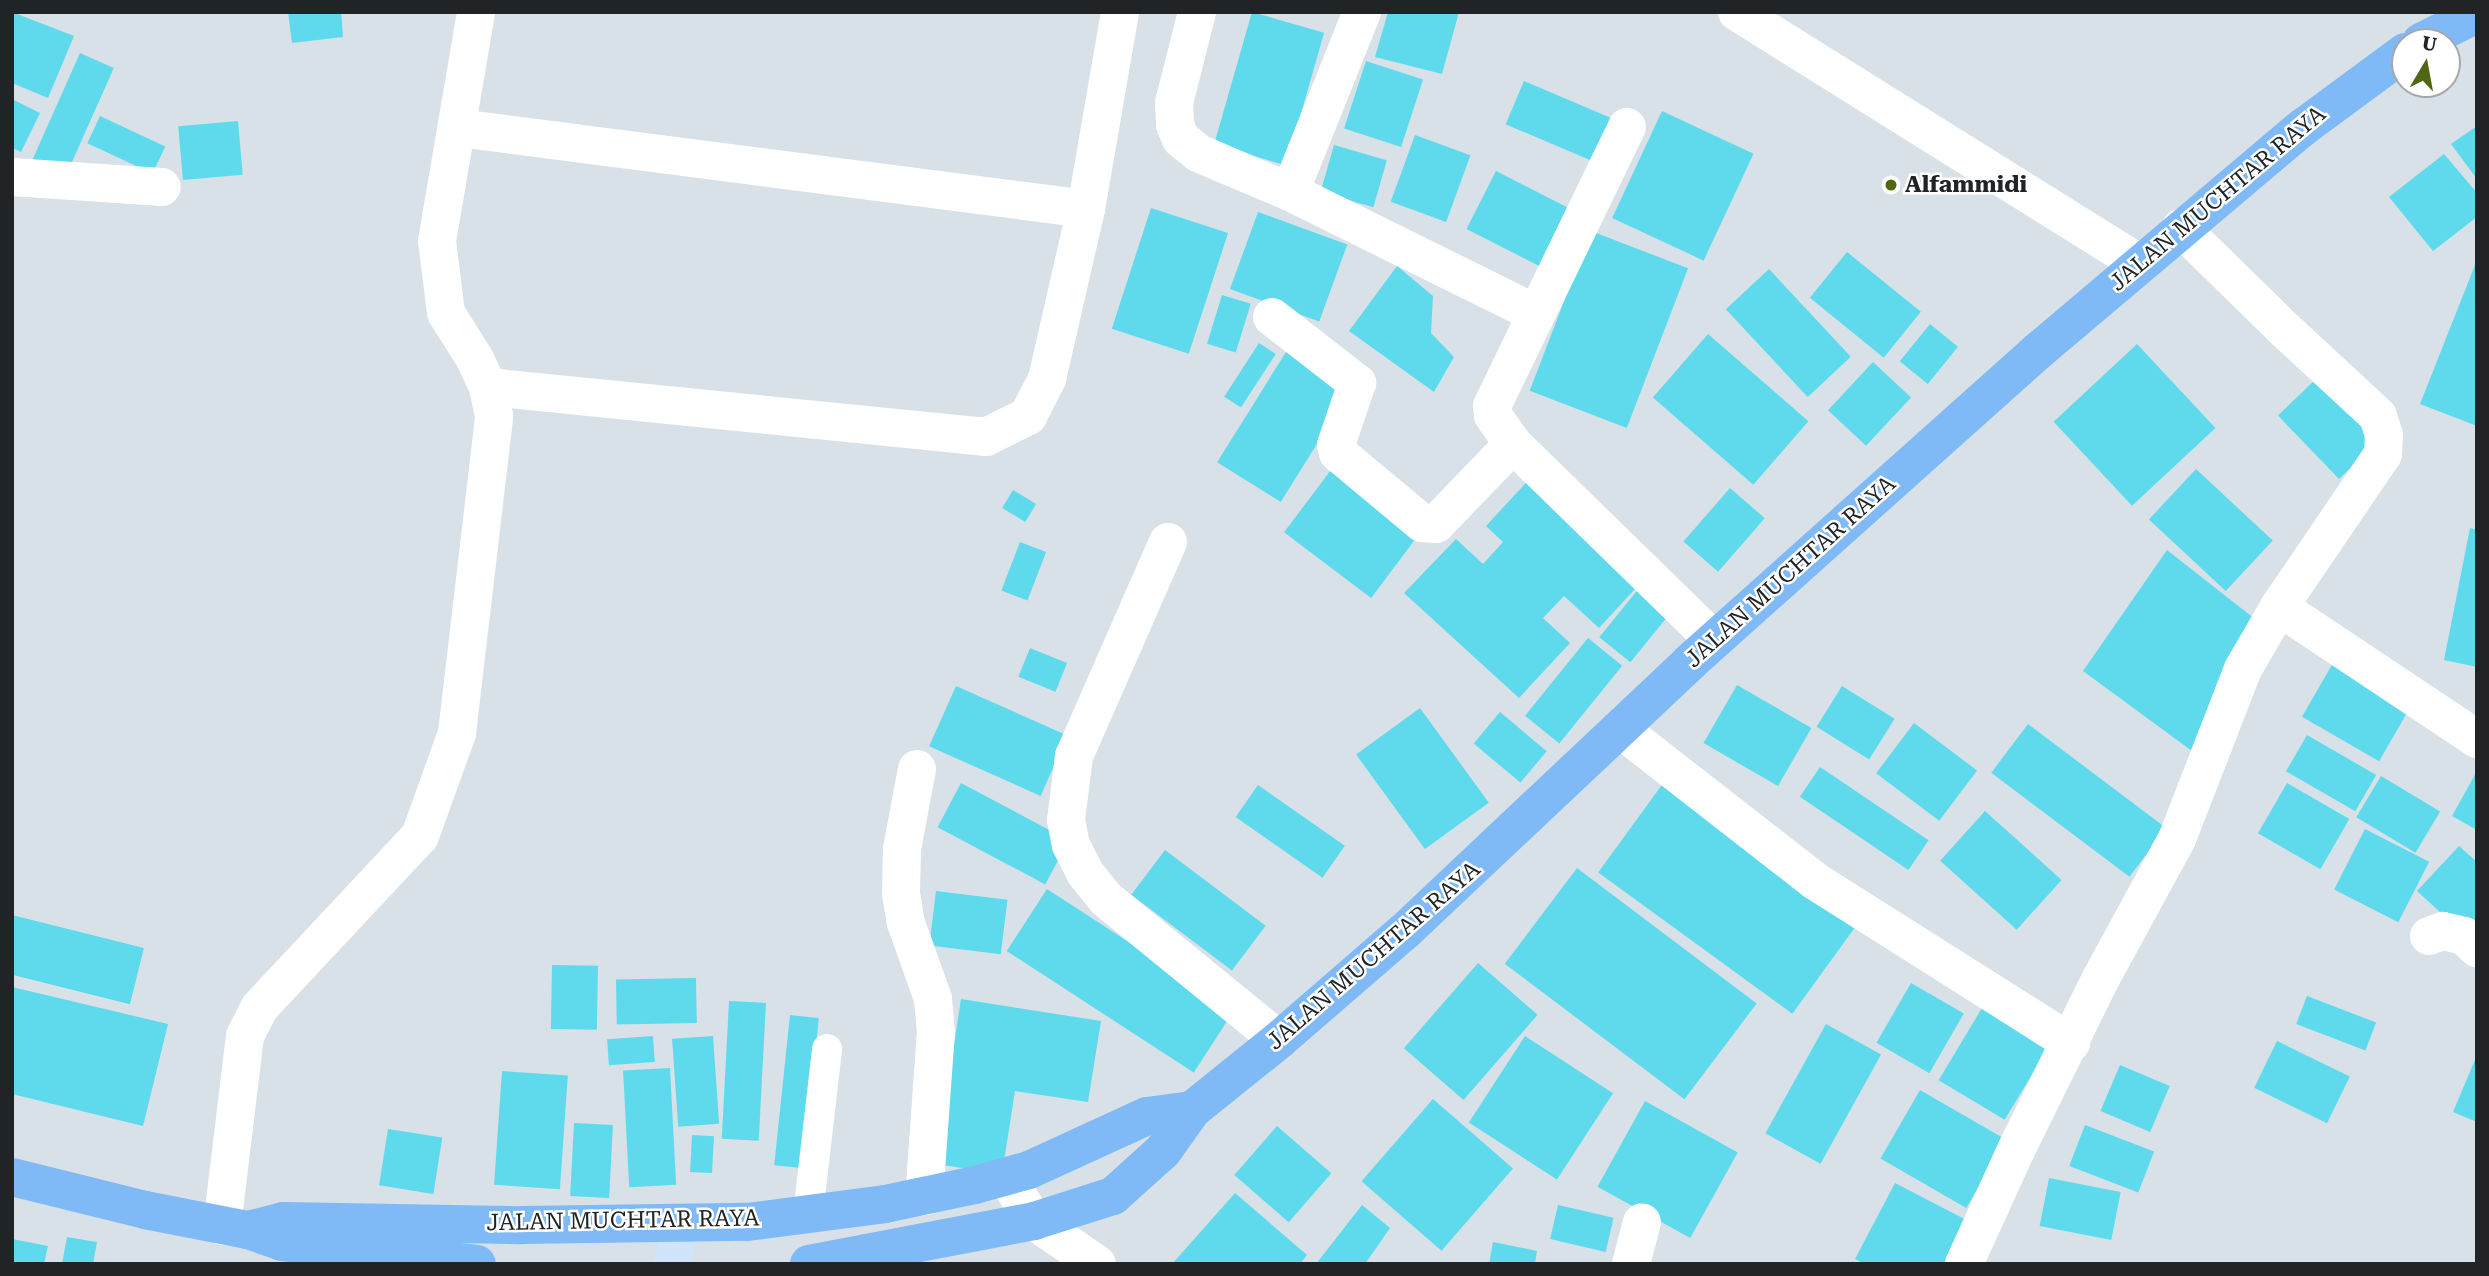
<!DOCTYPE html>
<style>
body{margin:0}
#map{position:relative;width:2489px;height:1276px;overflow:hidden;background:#d7e1e7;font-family:"Roboto Serif",serif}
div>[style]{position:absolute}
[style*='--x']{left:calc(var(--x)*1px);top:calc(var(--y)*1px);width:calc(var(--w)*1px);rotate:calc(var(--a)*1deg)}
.building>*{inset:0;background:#5fdaec;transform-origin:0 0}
.service>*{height:30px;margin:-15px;padding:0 15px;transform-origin:15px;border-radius:15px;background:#fff}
.minor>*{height:38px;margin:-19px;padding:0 19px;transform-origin:19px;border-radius:19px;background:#fff}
.secondary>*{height:38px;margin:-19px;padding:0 19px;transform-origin:19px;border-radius:19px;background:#d0e5fc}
.trunk>*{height:38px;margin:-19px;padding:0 19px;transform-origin:19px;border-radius:19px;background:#80baf6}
.dots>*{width:19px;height:19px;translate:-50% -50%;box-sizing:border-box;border:4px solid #fff;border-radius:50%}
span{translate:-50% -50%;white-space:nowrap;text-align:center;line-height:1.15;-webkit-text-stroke:5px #fff;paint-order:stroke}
.poi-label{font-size:23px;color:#202426;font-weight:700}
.left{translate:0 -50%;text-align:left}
.street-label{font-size:23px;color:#202426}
.frame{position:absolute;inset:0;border:14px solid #202426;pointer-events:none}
.north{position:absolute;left:2391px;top:28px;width:70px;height:70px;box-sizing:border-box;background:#fff;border:2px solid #a6a7a8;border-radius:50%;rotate:10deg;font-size:19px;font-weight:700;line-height:28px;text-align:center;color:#202426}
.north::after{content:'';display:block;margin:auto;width:24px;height:32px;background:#516612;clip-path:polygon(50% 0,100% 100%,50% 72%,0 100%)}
</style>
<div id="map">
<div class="building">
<div style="clip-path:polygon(12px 12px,74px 36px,48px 98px,12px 83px)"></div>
<div style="clip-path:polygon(288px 12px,341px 12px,343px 37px,292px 43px)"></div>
<div style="left:1252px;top:12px;width:75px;height:138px;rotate:16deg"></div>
<div style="clip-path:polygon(1388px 12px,1459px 12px,1442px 74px,1375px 57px)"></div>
<div style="left:80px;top:53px;width:37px;height:116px;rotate:24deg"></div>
<div style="left:1366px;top:61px;width:60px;height:71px;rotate:18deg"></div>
<div style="left:1524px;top:81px;width:108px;height:47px;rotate:23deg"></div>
<div style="clip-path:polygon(12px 99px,40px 113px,21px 152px,12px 148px)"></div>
<div style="left:1662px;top:111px;width:101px;height:118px;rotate:25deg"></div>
<div style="left:100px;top:116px;width:72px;height:30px;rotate:25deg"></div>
<div style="left:238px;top:121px;width:54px;height:60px;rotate:85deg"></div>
<div style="clip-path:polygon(2477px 126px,2477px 179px,2451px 144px)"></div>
<div style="left:1415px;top:135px;width:59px;height:71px;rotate:20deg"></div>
<div style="left:1334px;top:145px;width:55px;height:49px;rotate:16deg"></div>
<div style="clip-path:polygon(2444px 154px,2477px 193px,2477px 217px,2433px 251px,2389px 197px)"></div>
<div style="left:1496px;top:171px;width:93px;height:65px;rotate:27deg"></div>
<div style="left:1151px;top:208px;width:81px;height:127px;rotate:18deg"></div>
<div style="left:1258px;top:212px;width:95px;height:82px;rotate:20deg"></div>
<div style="left:1591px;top:231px;width:104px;height:171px;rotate:21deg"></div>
<div style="left:1847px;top:252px;width:95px;height:59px;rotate:39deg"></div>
<div style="clip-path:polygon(2477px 260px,2477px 426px,2420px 404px)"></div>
<div style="clip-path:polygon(1397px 266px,1433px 296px,1431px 333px,1454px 357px,1434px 392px,1349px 331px)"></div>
<div style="left:1769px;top:269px;width:120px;height:59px;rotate:47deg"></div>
<div style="left:1222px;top:295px;width:30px;height:51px;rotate:17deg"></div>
<div style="left:1930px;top:324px;width:36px;height:48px;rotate:39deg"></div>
<div style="left:1708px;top:334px;width:133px;height:84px;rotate:41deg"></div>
<div style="left:1259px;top:343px;width:20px;height:64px;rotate:33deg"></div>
<div style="left:2137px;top:344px;width:115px;height:114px;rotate:47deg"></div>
<div style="left:1286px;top:352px;width:75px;height:130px;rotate:32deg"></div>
<div style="left:1873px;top:362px;width:52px;height:66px;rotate:43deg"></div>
<div style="left:2319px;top:376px;width:88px;height:57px;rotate:46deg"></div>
<div style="left:1334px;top:466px;width:109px;height:83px;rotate:37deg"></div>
<div style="left:2196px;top:469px;width:105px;height:69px;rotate:43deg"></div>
<div style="clip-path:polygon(1534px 474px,1646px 577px,1599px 628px,1564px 596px,1543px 618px,1570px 643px,1519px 698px,1404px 593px,1456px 539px,1483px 564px,1503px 542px,1486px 526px)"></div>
<div style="left:1730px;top:488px;width:46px;height:71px;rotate:41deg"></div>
<div style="left:1013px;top:490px;width:27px;height:21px;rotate:31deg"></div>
<div style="clip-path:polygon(2470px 528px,2477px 530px,2477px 667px,2444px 660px)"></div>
<div style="left:1020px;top:542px;width:28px;height:52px;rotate:21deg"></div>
<div style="clip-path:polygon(2167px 550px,2260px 623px,2196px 754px,2083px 671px)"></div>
<div style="left:1644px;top:582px;width:40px;height:71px;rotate:39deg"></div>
<div style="left:1588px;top:638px;width:44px;height:100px;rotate:39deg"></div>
<div style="left:1030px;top:648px;width:40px;height:31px;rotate:22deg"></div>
<div style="left:2333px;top:663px;width:89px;height:62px;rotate:30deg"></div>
<div style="left:1737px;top:685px;width:86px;height:67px;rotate:30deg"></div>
<div style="left:956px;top:686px;width:122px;height:66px;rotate:24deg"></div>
<div style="left:1842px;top:686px;width:62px;height:48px;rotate:32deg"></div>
<div style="left:1420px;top:708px;width:117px;height:79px;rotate:54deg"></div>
<div style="left:1500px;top:712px;width:61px;height:41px;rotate:40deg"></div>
<div style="left:1914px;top:723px;width:79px;height:63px;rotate:37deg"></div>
<div style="left:2028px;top:724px;width:173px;height:61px;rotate:37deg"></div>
<div style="left:2307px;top:735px;width:80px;height:42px;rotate:30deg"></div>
<div style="left:1820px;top:767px;width:131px;height:36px;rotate:34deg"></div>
<div style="clip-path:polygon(2477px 771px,2477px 830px,2452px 816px)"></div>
<div style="left:2381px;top:776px;width:69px;height:48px;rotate:31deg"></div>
<div style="left:1664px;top:782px;width:240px;height:112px;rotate:36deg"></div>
<div style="left:961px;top:783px;width:122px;height:50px;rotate:28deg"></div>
<div style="left:2287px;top:783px;width:72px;height:58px;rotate:30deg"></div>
<div style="left:1258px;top:785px;width:106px;height:39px;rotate:35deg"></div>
<div style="left:1985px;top:811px;width:103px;height:67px;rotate:42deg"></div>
<div style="left:2365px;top:829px;width:72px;height:68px;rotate:27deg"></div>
<div style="clip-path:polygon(2459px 846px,2477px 862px,2477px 946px,2417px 891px)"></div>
<div style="left:1165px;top:850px;width:126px;height:56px;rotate:37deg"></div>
<div style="left:1577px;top:868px;width:225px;height:120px;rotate:37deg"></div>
<div style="left:1047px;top:889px;width:223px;height:74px;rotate:33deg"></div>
<div style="left:936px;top:891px;width:72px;height:55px;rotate:7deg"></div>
<div style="left:12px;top:915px;width:136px;height:58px;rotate:14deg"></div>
<div style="left:1478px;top:963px;width:79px;height:113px;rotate:41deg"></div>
<div style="left:552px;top:965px;width:46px;height:64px;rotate:1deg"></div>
<div style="left:696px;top:978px;width:45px;height:80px;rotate:89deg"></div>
<div style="left:1911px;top:983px;width:61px;height:69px;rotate:30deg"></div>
<div style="clip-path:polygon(12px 987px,168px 1024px,143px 1126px,12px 1094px)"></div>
<div style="left:2307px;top:996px;width:74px;height:30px;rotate:21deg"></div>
<div style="clip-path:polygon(961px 999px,1101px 1021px,1088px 1102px,1015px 1091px,1002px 1174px,936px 1164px)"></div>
<div style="left:729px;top:1001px;width:37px;height:138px;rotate:3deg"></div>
<div style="left:1985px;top:1003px;width:77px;height:90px;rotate:31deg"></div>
<div style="left:790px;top:1015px;width:29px;height:151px;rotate:6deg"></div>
<div style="left:1826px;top:1024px;width:63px;height:125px;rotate:29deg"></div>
<div style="left:653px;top:1036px;width:26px;height:46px;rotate:86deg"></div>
<div style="left:713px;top:1036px;width:88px;height:41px;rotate:86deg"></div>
<div style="left:1525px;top:1036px;width:105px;height:103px;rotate:33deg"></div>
<div style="left:2277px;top:1041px;width:81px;height:52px;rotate:26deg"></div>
<div style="clip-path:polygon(2477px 1055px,2477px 1122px,2453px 1112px)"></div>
<div style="left:2120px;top:1065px;width:54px;height:50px;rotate:23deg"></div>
<div style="left:670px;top:1068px;width:117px;height:47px;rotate:87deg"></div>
<div style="left:502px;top:1071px;width:66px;height:114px;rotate:4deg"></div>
<div style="left:1920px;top:1090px;width:99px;height:79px;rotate:30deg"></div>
<div style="left:1433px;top:1099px;width:106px;height:109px;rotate:41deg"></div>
<div style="left:1645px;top:1101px;width:106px;height:98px;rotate:29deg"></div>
<div style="left:574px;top:1123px;width:39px;height:73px;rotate:3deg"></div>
<div style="left:2085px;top:1125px;width:74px;height:44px;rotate:21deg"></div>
<div style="left:1277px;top:1126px;width:72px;height:65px;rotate:41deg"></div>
<div style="left:388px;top:1129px;width:55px;height:57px;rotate:9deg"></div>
<div style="left:692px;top:1135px;width:22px;height:37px;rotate:3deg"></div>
<div style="left:2049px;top:1178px;width:73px;height:49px;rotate:11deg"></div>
<div style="clip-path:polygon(1895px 1183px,1978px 1226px,1959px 1264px,1865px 1264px,1855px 1259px)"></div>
<div style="clip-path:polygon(1235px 1193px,1307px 1255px,1300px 1264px,1172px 1264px)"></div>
<div style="clip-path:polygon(1362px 1205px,1390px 1228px,1365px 1264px,1316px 1264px)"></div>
<div style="left:1558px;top:1205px;width:57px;height:35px;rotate:13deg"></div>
<div style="clip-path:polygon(67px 1237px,97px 1242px,93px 1264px,62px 1264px)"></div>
<div style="clip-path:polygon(12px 1239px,48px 1246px,44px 1264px,12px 1264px)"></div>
<div style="clip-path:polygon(1493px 1242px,1537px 1251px,1535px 1264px,1489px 1264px)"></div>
</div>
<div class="service">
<div style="--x:808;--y:1214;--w:166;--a:-83.4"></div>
</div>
<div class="minor">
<div style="--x:1197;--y:12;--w:94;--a:104.2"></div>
<div style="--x:1174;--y:103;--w:22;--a:87"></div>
<div style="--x:1175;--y:125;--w:15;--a:67"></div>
<div style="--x:1181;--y:139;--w:22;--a:39"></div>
<div style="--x:1198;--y:153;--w:100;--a:23"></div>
<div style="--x:1290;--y:192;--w:273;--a:26.3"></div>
<div style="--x:1737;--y:12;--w:473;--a:32"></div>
<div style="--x:459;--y:128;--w:632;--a:7.36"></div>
<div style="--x:12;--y:177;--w:150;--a:3.8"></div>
<div style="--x:1290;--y:192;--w:194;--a:-68.2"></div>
<div style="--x:1272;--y:317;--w:108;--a:37.8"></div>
<div style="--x:1357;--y:383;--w:65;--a:108.7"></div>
<div style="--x:1336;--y:445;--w:8;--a:76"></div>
<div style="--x:1338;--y:453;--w:109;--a:39.8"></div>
<div style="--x:1422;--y:523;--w:14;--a:4"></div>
<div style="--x:1436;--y:524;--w:111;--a:-46.1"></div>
<div style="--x:1513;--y:444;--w:35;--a:-125"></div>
<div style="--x:1493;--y:415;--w:9;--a:-96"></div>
<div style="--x:1492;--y:406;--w:310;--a:-64.2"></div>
<div style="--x:488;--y:387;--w:501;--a:5.73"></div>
<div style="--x:986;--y:437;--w:47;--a:-26.6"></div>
<div style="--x:1028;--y:416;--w:42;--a:-62.8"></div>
<div style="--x:1047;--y:379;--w:174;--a:-77.1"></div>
<div style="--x:1086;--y:209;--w:200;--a:-80.2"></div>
<div style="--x:1513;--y:444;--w:281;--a:44.3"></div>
<div style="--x:1168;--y:542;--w:234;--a:113.7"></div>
<div style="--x:1074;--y:756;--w:64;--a:97.1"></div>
<div style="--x:1066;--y:820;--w:25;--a:79"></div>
<div style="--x:1071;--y:845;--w:31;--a:63"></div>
<div style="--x:1085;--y:873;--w:33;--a:51"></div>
<div style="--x:1106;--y:899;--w:223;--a:39.2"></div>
<div style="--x:2279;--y:607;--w:238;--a:33.7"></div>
<div style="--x:1620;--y:729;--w:247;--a:37.9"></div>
<div style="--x:1815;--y:881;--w:303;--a:32.3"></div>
<div style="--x:917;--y:769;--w:81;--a:100.6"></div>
<div style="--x:902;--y:849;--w:44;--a:91.3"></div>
<div style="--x:901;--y:893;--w:30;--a:81"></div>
<div style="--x:906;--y:923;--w:81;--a:70.4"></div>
<div style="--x:933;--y:999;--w:32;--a:85"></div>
<div style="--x:936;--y:1031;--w:166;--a:94.1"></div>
<div style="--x:2429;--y:936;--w:15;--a:-20"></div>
<div style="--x:2443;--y:931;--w:22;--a:13"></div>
<div style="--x:2464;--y:936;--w:18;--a:43"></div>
<div style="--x:1006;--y:1177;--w:52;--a:57.5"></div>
<div style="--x:1034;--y:1221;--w:76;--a:34.3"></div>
<div style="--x:222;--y:1226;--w:191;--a:-83.1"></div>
<div style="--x:245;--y:1036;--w:31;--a:-63"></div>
<div style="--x:259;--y:1008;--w:236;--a:-46.9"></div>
<div style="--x:420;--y:836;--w:109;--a:-70.2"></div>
<div style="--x:457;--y:733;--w:319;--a:-83.3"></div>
<div style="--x:494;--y:416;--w:30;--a:-102"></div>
<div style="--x:488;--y:387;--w:31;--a:-115"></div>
<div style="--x:475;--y:359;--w:54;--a:-122.2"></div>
<div style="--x:446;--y:313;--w:73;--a:-97.1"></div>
<div style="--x:437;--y:241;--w:232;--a:-80.3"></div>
<div style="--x:1631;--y:1264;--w:43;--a:-75.3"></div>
<div style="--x:1964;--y:1264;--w:125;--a:-65.5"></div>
<div style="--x:2016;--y:1150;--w:190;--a:-63.7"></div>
<div style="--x:2100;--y:980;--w:161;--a:-61.4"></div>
<div style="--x:2177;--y:839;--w:182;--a:-68.8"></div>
<div style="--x:2243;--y:669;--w:72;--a:-59.9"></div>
<div style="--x:2279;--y:607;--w:185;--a:-55.8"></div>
<div style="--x:2383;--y:454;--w:19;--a:-87"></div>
<div style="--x:2384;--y:435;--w:20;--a:-108"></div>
<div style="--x:2378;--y:416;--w:127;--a:-137.2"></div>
<div style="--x:2285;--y:330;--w:146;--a:-135.6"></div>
</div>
<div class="secondary">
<div style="--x:673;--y:1264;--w:39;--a:-81"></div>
</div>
<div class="trunk">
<div style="--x:2421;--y:42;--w:63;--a:-26.6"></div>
<div style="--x:12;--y:1177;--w:137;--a:13.9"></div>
<div style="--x:145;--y:1210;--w:105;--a:11"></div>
<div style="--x:248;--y:1230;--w:36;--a:19"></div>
<div style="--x:282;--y:1242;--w:196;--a:6.4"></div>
<div style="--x:248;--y:1230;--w:37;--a:-14"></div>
<div style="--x:284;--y:1221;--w:238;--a:1"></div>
<div style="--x:522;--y:1225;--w:225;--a:-0.8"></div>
<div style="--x:747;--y:1222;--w:139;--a:-7.4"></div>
<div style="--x:885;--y:1204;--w:92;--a:-11.9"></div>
<div style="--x:975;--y:1185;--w:56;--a:-15.5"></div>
<div style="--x:1029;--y:1170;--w:130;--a:-24.6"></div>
<div style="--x:1147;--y:1116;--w:45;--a:-7.6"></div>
<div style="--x:809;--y:1264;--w:229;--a:-10.8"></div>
<div style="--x:1034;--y:1221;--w:83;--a:-17.6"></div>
<div style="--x:1113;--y:1196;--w:67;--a:-42"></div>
<div style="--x:1163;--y:1151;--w:50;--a:-54.7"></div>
<div style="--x:1192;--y:1110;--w:112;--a:-38.8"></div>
<div style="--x:1279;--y:1040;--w:167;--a:-40.9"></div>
<div style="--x:1405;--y:931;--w:390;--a:-43.3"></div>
<div style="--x:1689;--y:663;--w:468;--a:-41.8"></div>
<div style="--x:2038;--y:351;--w:346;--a:-40.2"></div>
<div style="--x:2302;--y:128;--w:128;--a:-36.4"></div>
</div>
<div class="dots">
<div style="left:1891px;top:185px;background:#516612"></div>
</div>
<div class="poi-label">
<span class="left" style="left:1905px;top:185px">Alfammidi</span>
</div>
<div class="street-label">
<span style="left:2218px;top:199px;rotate:-40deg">JALAN MUCHTAR RAYA</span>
<span style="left:1791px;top:572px;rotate:-42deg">JALAN MUCHTAR RAYA</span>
<span style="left:1374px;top:956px;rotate:-41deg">JALAN MUCHTAR RAYA</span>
<span style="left:623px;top:1221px;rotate:-1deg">JALAN MUCHTAR RAYA</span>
</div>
<div class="frame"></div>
<div class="north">U</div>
</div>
